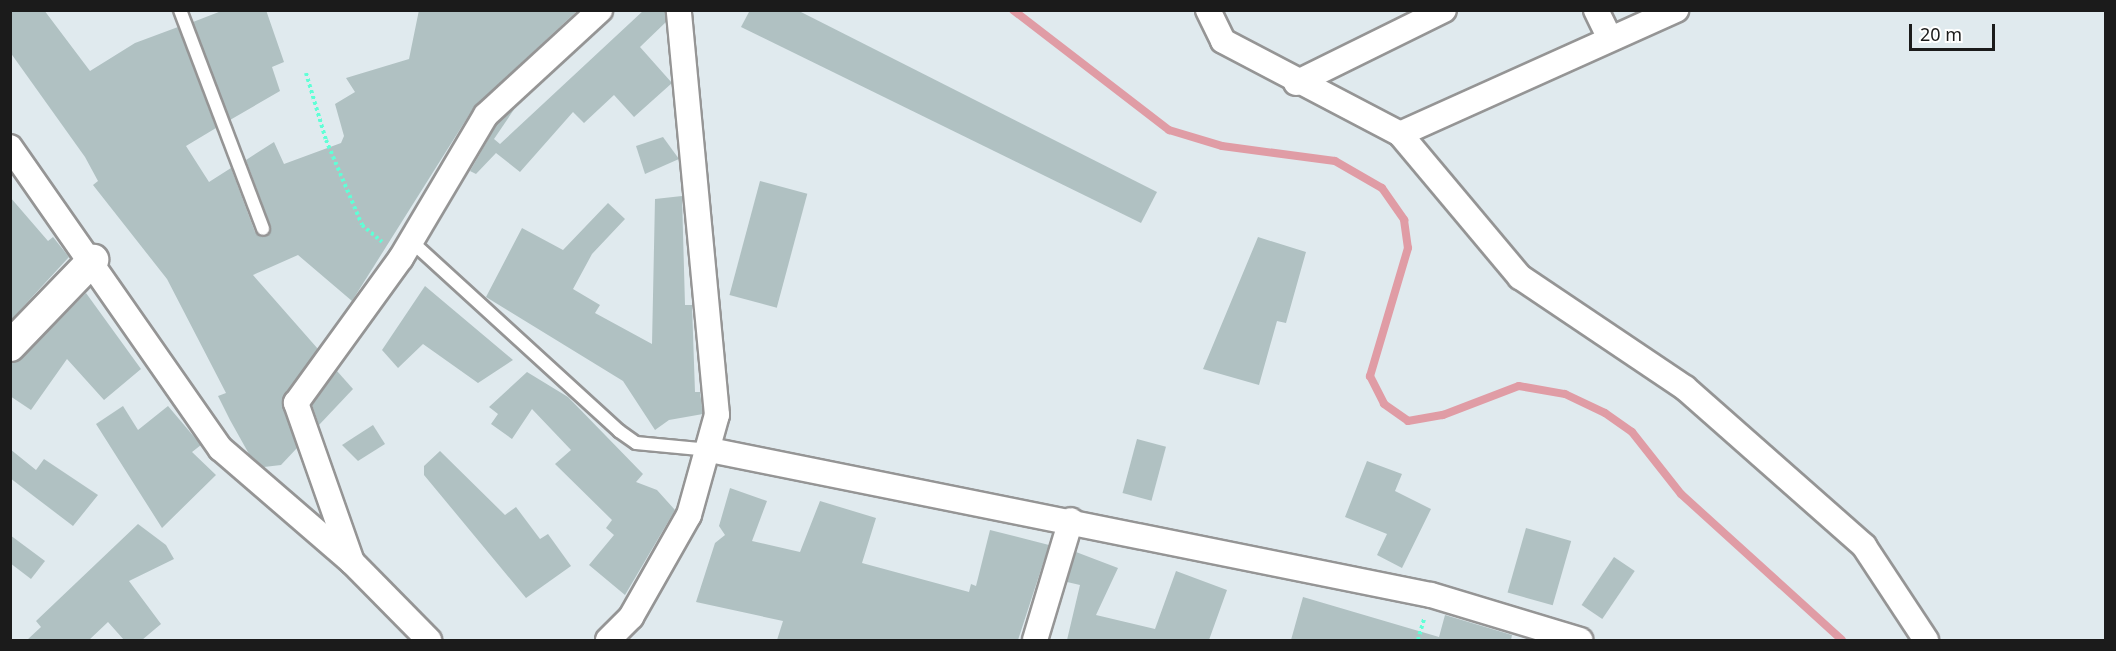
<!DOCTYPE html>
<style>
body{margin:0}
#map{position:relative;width:2116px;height:651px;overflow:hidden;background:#e0eaee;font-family:"Noto Sans",sans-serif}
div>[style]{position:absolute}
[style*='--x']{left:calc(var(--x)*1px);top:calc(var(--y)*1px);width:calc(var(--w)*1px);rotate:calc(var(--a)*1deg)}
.stream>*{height:8px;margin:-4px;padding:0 4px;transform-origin:4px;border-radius:4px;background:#e09ca5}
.building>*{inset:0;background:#b0c1c2;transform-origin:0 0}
.path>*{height:4px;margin-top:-2px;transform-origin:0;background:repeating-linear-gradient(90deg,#60ffd6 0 3px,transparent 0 6px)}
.roads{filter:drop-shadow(2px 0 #959595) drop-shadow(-2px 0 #959595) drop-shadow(0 2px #959595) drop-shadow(0 -2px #959595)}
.service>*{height:12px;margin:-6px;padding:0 6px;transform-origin:6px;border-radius:6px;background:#fff}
.minor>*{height:24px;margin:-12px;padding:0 12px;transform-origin:12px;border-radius:12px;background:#fff}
.tertiary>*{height:30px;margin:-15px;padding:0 15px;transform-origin:15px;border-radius:15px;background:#fff}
span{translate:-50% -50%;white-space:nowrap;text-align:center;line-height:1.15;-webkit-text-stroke:4.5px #fff;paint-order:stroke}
.frame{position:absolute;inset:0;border:12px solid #1b1b1b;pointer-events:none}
.scale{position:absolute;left:1909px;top:24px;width:86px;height:27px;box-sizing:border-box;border:3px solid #1b1b1b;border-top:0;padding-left:8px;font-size:18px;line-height:21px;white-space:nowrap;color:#1b1b1b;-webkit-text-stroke:4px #fff;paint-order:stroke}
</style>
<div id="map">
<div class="stream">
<div style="--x:1013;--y:10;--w:197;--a:37.6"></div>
<div style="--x:1169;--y:130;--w:55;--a:16.8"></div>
<div style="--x:1222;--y:146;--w:114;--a:7.6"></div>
<div style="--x:1335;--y:161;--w:54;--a:29.9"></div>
<div style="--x:1382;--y:188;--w:39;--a:55"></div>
<div style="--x:1404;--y:220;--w:28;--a:82"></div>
<div style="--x:1408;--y:248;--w:134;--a:106.5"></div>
<div style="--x:1370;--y:376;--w:31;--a:63"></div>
<div style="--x:1384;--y:404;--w:29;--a:35"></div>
<div style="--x:1408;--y:421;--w:36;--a:-10"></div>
<div style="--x:1443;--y:415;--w:81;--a:-20.9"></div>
<div style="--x:1519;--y:386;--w:47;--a:9.9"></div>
<div style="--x:1565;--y:394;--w:44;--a:25.4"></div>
<div style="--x:1605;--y:413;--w:33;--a:35"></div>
<div style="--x:1632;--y:432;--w:79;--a:51.7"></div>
<div style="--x:1681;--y:494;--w:217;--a:42.2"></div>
</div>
<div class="building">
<div style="clip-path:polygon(10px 10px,44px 10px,90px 71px,135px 43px,178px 27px,216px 128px,186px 146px,209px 182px,231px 168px,255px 232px,262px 237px,271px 227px,246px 160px,274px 142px,284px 164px,341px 143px,344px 136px,335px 104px,355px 92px,346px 78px,409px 59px,419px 10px,578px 10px,474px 107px,352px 301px,298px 255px,253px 275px,318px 349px,282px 400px,297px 448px,281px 465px,264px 467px,249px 454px,230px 420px,218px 396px,226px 393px,167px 279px,93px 185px,98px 181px,85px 157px,10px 52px)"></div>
<div style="clip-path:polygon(224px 10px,266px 10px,284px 62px,272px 67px,280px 91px,230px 120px,193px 22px)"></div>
<div style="clip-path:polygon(644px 10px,665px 10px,666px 22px,640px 47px,672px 83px,634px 117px,614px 95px,584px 123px,573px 112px,520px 172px,496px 153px,476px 174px,470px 171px,497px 124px,515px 108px,494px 139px,500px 144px)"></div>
<div style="clip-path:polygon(750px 10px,797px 10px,1157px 192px,1141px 223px,741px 27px)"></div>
<div style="clip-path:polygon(663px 137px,679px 159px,645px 174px,636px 146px)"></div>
<div style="left:760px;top:181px;width:49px;height:118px;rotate:15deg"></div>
<div style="clip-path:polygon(682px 196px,685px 305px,692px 305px,695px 392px,700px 392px,703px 414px,669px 420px,655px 430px,623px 381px,486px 297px,522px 228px,563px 250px,608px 203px,625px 219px,592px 254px,573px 289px,600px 305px,595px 313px,652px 344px,655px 199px)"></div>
<div style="clip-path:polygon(10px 197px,48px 241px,53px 237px,69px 257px,10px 321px)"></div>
<div style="clip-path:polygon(1258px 237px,1306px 252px,1286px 323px,1277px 321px,1259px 385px,1203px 369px)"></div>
<div style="clip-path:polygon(425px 286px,513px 360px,478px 383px,423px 344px,398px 368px,382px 350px)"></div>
<div style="clip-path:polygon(86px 293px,141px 369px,104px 400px,67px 359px,31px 410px,10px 396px,10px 363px,22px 358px)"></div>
<div style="clip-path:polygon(337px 371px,353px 389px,319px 425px,312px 405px)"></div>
<div style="clip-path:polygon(527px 372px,568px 397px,643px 474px,636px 482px,657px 490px,675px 510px,625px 595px,589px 565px,614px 535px,606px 528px,612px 520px,555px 464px,571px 450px,532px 409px,512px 439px,491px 424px,498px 414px,489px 407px)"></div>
<div style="clip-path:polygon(123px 406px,138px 430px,168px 406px,201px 445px,192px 452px,216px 475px,162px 528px,96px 424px)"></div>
<div style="clip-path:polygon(373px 425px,385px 444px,358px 461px,342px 445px)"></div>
<div style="left:1137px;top:439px;width:30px;height:56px;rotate:15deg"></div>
<div style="clip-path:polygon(10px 449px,36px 470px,44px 459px,98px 495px,73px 526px,10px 478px)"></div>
<div style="clip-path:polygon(440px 451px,505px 515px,516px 507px,540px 539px,548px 534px,571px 566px,526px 598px,424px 475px,424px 466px)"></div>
<div style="clip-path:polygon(1367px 461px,1402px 474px,1395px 491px,1431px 509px,1402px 568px,1377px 555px,1387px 534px,1345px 517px)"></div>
<div style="clip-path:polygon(730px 488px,767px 501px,752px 541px,800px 552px,820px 501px,876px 518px,862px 563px,969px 592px,971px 584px,976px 586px,990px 530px,1049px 545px,1018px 640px,777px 640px,783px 621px,696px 602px,715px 543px,725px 535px,719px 526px)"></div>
<div style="clip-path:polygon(138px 524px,166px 545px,174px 559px,129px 581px,161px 624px,142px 640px,124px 640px,108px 622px,89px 640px,27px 640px,41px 627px,36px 621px)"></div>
<div style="left:1526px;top:528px;width:47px;height:67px;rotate:16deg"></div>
<div style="clip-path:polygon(10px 535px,45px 561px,31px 579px,10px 563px)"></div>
<div style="clip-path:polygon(1076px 552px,1118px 568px,1096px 615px,1155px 629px,1176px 571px,1227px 590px,1209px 640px,1067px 640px,1080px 585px,1067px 582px)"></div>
<div style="left:1614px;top:557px;width:25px;height:58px;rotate:34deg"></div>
<div style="clip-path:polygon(1303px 597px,1439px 637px,1445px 615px,1512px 635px,1511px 640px,1291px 640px)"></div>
</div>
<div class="path">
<div style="--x:306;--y:73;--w:70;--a:73.4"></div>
<div style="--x:326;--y:140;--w:92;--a:67"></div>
<div style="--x:362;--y:225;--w:26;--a:40"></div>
<div style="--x:1418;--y:640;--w:22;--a:-74"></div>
</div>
<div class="roads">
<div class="service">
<div style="--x:180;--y:10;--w:234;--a:69.2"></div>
<div style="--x:411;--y:241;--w:282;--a:42.4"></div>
<div style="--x:619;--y:431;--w:21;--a:35"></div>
<div style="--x:636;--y:443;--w:74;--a:5.4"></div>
</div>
<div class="minor">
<div style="--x:1208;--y:10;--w:34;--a:64"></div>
<div style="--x:1223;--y:41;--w:200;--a:27.7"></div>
<div style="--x:1400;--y:134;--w:187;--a:50"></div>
<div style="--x:1520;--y:277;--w:199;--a:33.9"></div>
<div style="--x:1685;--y:388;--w:239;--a:41.4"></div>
<div style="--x:1864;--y:546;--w:113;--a:56.6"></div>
<div style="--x:1596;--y:10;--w:32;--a:64"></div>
<div style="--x:1296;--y:83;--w:165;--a:-26.3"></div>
<div style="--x:1400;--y:134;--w:303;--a:-24.2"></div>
<div style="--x:10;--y:147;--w:368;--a:55.1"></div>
<div style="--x:221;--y:449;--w:173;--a:40.8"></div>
<div style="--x:352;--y:562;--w:110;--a:45.4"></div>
<div style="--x:710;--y:450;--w:735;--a:11.37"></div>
<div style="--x:1431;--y:595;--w:156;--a:16.8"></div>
<div style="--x:352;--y:562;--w:169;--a:-109.4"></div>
<div style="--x:296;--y:403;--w:179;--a:-54.1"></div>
<div style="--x:401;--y:258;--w:166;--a:-59.3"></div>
<div style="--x:486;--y:115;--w:155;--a:-42.6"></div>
<div style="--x:608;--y:640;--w:33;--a:-45"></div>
<div style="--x:631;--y:617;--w:117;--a:-60.4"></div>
<div style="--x:689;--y:515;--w:104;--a:-74.4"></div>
<div style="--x:717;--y:415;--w:407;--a:-95.4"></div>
<div style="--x:1035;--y:640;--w:125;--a:-73.3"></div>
</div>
<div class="tertiary">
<div style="--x:10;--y:346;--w:120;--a:-46"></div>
</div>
</div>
<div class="frame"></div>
<div class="scale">20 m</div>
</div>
